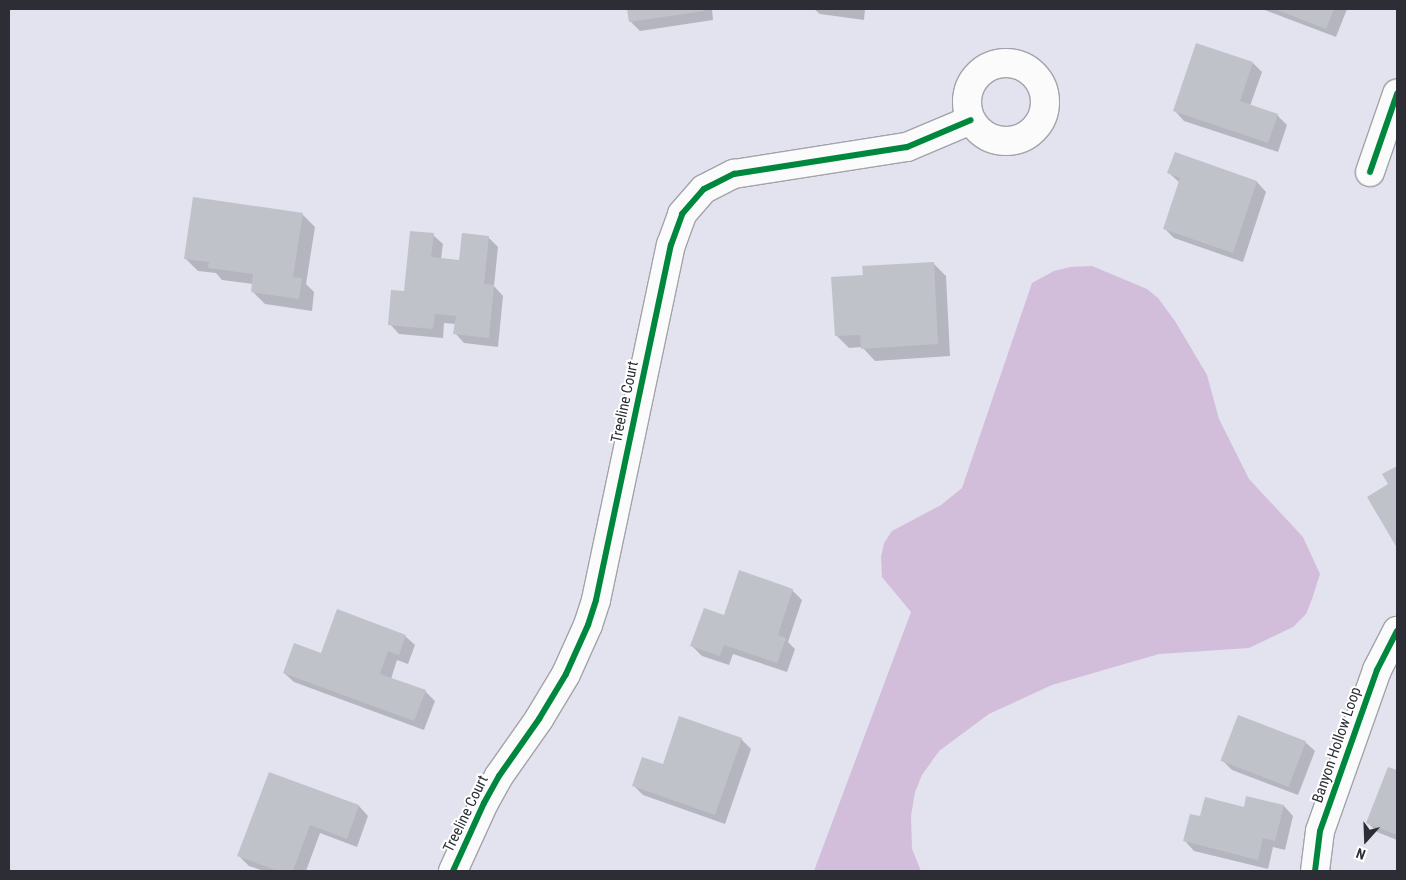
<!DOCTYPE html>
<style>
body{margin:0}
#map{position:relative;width:1406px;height:880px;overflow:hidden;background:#e2e3ee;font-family:"Roboto Condensed",sans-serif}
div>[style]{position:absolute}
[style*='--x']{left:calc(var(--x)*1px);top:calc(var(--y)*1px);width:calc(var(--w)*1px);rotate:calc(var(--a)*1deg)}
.green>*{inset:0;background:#d2beda}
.shadow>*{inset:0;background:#0003}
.building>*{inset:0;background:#c0c2ca;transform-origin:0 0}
.roads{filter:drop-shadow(1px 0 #a2a3aa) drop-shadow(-1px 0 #a2a3aa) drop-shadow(0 1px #a2a3aa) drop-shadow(0 -1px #a2a3aa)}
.minor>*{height:28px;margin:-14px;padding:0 14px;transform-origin:14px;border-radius:14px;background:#fbfbfc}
.minor>.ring{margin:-14px;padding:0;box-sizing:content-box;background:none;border:28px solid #fbfbfc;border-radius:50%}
.cycleway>*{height:6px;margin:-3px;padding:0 3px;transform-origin:3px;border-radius:3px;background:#00873e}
span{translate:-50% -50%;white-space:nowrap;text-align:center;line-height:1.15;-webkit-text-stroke:4px #fff;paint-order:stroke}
.street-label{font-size:15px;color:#2d2e35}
.frame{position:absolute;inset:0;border:10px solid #2d2e35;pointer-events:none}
.north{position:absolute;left:1341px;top:815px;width:50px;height:50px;-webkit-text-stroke:4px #fff;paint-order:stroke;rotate:200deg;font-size:14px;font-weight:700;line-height:20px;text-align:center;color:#2d2e35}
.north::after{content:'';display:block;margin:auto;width:18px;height:22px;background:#2d2e35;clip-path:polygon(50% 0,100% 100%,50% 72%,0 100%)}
</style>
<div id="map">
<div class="green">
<div style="clip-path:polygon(1092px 266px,1147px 289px,1158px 298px,1175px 321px,1207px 375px,1219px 419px,1249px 479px,1303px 537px,1320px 574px,1312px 599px,1306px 614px,1293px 627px,1249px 648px,1159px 654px,1052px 685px,989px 714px,939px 751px,922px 775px,915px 792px,911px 816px,912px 849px,921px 871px,814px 871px,911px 612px,882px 577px,881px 557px,884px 543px,892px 531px,941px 505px,962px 488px,1032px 283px,1054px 271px,1070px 267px)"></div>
</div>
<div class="shadow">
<div style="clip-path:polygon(628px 9px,712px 9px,713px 20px,640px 31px,630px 21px)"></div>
<div style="clip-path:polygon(814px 9px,865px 9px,864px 20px,820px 14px)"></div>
<div style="clip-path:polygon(1262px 9px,1347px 9px,1336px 37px)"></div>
<div style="clip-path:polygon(1253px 63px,1262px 72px,1250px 106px,1277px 115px,1287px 125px,1278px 152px,1184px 121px,1175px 111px)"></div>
<div style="clip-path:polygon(1175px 154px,1257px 182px,1266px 192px,1243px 262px,1174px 238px,1164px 228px,1180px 183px,1169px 173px)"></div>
<div style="clip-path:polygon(302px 214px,315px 227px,306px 284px,314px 292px,312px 311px,265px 304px,252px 291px,253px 284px,222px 280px,216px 273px,198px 271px,185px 258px)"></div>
<div style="clip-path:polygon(433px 235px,443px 244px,441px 259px,460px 261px,488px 237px,498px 247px,494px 286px,503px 296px,498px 347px,464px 343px,455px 333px,456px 324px,444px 323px,443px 338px,399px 334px,390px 324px)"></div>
<div style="clip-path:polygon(933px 263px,946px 276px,950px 356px,875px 361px,862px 347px,849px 348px,836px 335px,864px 276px)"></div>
<div style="clip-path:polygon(1397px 467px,1397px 546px,1369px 497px,1390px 485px,1384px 475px)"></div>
<div style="clip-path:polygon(792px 590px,802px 600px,788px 642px,795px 649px,787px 672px,733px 654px,729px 665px,702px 656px,692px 646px,724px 617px)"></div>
<div style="clip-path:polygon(405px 636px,415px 645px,408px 664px,397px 660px,391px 679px,425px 691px,435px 701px,424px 730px,294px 682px,284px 673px,322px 655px)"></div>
<div style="clip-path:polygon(741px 739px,751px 749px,725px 824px,643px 795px,633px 785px,664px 766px)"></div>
<div style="clip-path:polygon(1305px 742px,1315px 751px,1298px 795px,1232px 770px,1222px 760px)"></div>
<div style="clip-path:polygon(1389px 768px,1397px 772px,1397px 840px,1377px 832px,1368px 823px)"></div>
<div style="clip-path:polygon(270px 773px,359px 806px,368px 816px,357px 847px,320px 833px,306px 871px,264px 871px,249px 866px,239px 856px)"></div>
<div style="clip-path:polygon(1284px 806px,1293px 816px,1285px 850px,1273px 847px,1268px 869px,1194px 851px,1185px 841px,1245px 808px)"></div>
</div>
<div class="building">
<div style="clip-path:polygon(627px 9px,704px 9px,704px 11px,629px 22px)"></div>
<div style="clip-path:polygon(1275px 9px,1334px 9px,1326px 29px)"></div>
<div style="clip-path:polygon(1196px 43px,1253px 62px,1240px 101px,1278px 114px,1268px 143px,1173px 111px)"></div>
<div style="clip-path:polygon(1175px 152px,1257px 181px,1233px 253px,1163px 229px,1180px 178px,1167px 173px)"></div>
<div style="clip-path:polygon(193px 197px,303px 213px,293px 277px,302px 278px,299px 299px,251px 292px,253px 274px,208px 268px,209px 262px,184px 259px)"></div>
<div style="clip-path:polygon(410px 231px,434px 233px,431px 257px,459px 260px,462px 233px,489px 236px,484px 284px,494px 285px,489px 338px,453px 334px,456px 316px,435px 314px,433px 329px,388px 325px,391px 290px,404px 291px)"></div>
<div style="clip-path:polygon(934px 262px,938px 344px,861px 349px,860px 335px,835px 336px,831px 277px,863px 275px,862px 266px)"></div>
<div style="clip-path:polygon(1397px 466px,1397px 548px,1367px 497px,1388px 484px,1382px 474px)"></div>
<div style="clip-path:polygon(739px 570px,793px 589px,778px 635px,786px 638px,777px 663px,724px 645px,720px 656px,690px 646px,704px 608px,724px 615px)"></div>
<div style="clip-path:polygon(337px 609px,406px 635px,399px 655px,388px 651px,380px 674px,426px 690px,414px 721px,283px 673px,294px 643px,321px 653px)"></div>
<div style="left:1238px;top:715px;width:73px;height:49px;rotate:21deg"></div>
<div style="clip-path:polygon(679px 716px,742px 738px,715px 815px,632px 786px,642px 757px,663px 764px)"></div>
<div style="clip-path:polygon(1388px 767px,1397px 770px,1397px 835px,1366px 823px)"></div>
<div style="clip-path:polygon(269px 772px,359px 805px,347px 839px,310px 825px,293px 871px,278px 871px,237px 856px)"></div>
<div style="clip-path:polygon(1246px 796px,1284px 805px,1275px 841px,1263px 838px,1258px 860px,1183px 841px,1190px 814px,1200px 816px,1205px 797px,1244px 807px)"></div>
</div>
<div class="roads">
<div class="minor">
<div class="ring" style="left:967px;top:63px;width:50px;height:50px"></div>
<div style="--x:1370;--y:172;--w:83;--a:-70.9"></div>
<div style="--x:453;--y:871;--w:75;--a:-65.5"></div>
<div style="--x:484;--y:803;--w:31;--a:-61"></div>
<div style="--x:499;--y:776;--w:70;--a:-54.9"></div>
<div style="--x:539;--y:719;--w:52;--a:-59"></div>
<div style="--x:566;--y:674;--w:54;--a:-65.8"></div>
<div style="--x:588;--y:625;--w:26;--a:-72"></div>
<div style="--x:596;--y:600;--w:363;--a:-78.1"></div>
<div style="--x:671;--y:245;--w:33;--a:-70"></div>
<div style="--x:682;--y:214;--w:33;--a:-49"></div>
<div style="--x:704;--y:189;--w:34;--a:-27"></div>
<div style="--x:734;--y:174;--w:175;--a:-8.9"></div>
<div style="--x:907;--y:147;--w:69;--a:-22.9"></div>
<div style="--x:1315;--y:871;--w:40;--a:-82.9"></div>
<div style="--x:1320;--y:831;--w:171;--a:-70.5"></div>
<div style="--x:1377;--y:670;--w:44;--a:-62.9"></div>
</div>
</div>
<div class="cycleway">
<div style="--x:1370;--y:172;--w:83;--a:-70.9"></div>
<div style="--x:453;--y:871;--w:75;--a:-65.5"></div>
<div style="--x:484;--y:803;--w:31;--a:-61"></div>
<div style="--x:499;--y:776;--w:70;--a:-54.9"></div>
<div style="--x:539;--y:719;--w:52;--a:-59"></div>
<div style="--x:566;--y:674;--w:54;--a:-65.8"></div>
<div style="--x:588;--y:625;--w:26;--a:-72"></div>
<div style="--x:596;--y:600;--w:363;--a:-78.1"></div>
<div style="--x:671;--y:245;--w:33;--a:-70"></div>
<div style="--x:682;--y:214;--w:33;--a:-49"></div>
<div style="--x:704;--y:189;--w:34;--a:-27"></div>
<div style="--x:734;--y:174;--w:175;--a:-8.9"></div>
<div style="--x:907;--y:147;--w:69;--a:-22.9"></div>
<div style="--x:1315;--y:871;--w:40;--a:-82.9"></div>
<div style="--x:1320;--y:831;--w:171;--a:-70.5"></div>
<div style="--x:1377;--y:670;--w:44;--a:-62.9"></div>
</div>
<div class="street-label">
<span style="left:625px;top:402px;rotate:-78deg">Treeline Court</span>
<span style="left:1337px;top:745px;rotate:-71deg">Banyon Hollow Loop</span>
<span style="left:466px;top:814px;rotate:-64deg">Treeline Court</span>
</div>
<div class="frame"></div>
<div class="north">N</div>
</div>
